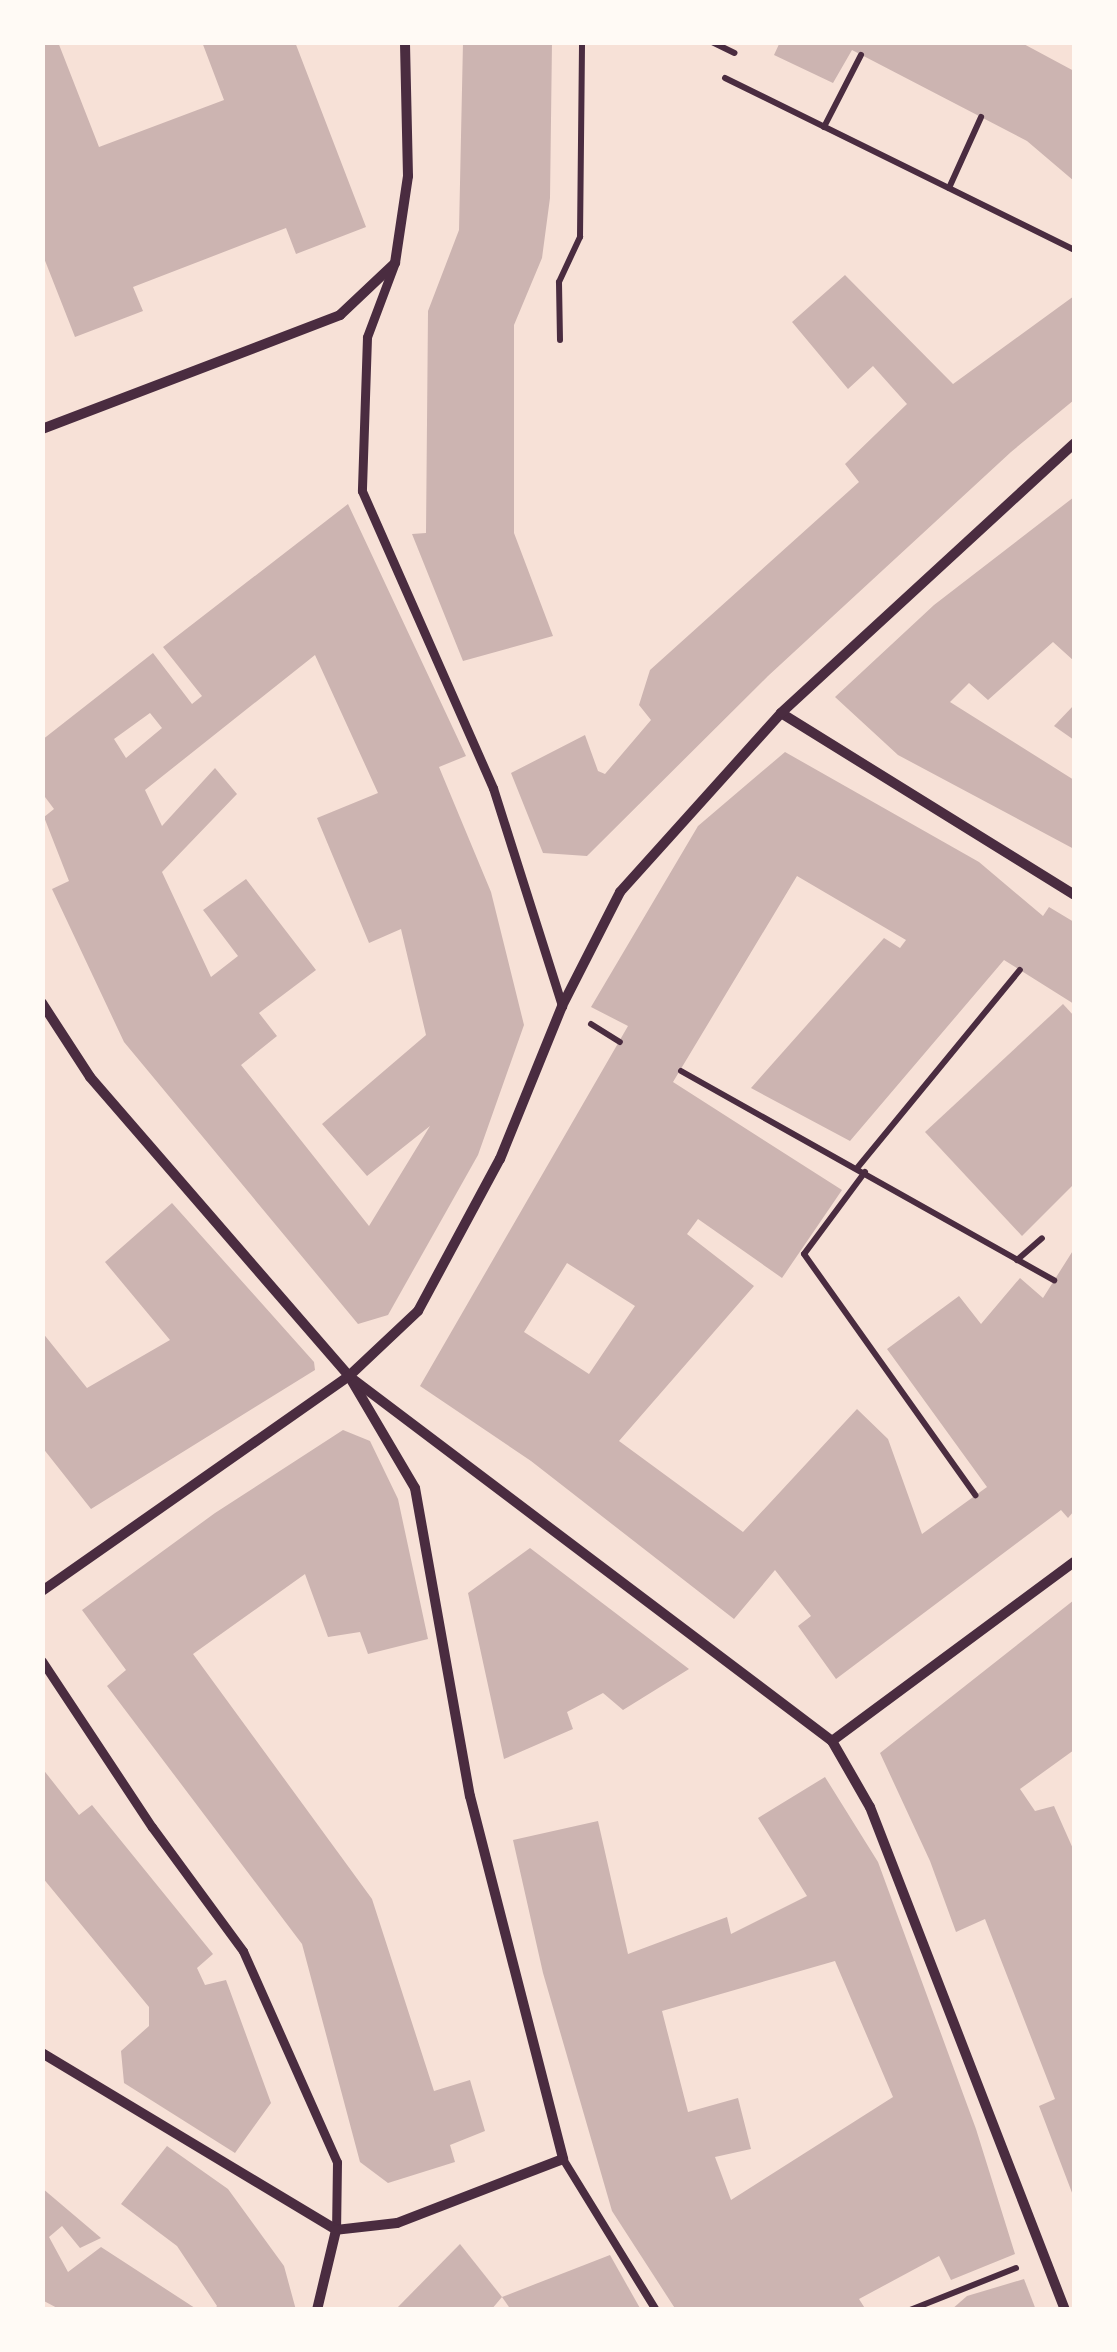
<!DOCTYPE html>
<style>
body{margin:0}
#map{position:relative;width:1117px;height:2352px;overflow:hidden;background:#f7e1d7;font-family:"IBM Plex Sans",sans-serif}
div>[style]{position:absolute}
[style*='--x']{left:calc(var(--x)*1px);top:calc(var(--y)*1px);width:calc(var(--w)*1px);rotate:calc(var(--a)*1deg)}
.building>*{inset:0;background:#ccb4b1}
.path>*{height:6px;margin:-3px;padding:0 3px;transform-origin:3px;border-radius:3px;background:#4a2c40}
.service>*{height:8px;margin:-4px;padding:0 4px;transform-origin:4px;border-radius:4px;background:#4a2c40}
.pedestrian>*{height:9px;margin:-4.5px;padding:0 4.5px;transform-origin:4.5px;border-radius:4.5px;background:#4a2c40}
.minor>*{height:10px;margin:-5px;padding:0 5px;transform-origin:5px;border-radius:5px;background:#4a2c40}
span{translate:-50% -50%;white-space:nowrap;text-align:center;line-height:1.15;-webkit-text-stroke:10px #fffaf5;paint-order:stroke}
.frame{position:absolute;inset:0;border:45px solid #fffaf5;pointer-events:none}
</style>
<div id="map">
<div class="building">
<div style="clip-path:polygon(42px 42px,58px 42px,99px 147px,224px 100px,202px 42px,295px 42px,366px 227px,296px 254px,286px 228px,133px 287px,143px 311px,75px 337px,42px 253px)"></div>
<div style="clip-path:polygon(463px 42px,552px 42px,550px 198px,542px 258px,514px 325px,514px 533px,553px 636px,463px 661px,412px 534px,426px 533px,428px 311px,459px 230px)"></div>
<div style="clip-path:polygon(780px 42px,1020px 42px,1074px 71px,1074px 181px,1027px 141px,852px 50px,833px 83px,774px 55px)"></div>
<div style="clip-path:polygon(845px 275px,953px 384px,1074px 296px,1074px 400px,1011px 452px,768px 676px,587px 856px,543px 853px,511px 773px,585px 735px,598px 771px,605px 774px,651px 720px,639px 705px,650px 670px,859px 482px,845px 464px,907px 404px,873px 366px,848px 389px,792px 322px)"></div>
<div style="clip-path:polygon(1074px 497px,1074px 661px,1053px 642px,988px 700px,969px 683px,950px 702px,1074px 780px,1074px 849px,898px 755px,835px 697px,934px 605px)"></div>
<div style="clip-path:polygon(evenodd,348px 504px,466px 756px,439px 767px,491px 892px,524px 1025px,478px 1155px,388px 1315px,358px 1324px,124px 1042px,52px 889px,69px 881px,44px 817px,54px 809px,42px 793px,42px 740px,153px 653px,192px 704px,202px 696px,163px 647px,348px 504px,315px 655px,378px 793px,317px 818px,369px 943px,401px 929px,426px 1035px,322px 1124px,367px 1176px,430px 1126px,369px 1226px,241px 1065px,277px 1036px,259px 1013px,316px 970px,246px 879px,203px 910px,238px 956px,211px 977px,162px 872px,237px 794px,215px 768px,162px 826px,145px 790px,315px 655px,348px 504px,150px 713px,162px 728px,126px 758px,114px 739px,150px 713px)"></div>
<div style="clip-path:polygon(1074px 705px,1074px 740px,1054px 726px)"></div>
<div style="clip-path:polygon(evenodd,785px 752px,979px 862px,1043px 916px,1049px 907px,1074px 922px,1074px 1004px,1004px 960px,850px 1141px,751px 1088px,884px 938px,900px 948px,906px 940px,797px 876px,673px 1082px,842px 1190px,782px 1278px,698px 1219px,687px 1234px,754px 1286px,619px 1441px,743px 1532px,857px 1409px,888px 1439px,922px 1534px,987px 1487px,887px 1349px,959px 1296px,981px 1324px,1020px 1278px,1043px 1298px,1074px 1249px,1074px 1511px,1068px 1518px,1061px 1510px,836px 1679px,798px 1626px,811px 1616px,775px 1570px,734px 1619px,531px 1461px,420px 1386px,628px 1026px,591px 1007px,698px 826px,785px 752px,567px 1263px,635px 1306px,589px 1374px,524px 1332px,567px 1263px)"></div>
<div style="clip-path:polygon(1063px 1004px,1074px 1016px,1074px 1184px,1022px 1236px,925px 1132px)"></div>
<div style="clip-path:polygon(172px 1203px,314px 1362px,315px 1370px,91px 1509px,42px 1447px,42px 1332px,87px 1388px,170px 1340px,105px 1262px)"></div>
<div style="clip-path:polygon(343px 1430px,370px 1441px,398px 1499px,428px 1639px,368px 1654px,360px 1632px,328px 1637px,305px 1574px,193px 1654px,372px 1899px,434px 2091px,470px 2080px,485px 2131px,450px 2145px,455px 2162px,388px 2183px,360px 2162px,302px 1944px,107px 1686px,126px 1670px,82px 1610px,215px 1513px)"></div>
<div style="clip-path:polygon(530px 1548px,689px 1669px,623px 1710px,603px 1693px,567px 1712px,573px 1729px,504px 1759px,468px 1593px)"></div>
<div style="clip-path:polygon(1074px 1600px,1074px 1750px,1020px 1789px,1035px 1811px,1054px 1806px,1074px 1851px,1074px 2198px,1039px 2106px,1055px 2099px,985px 1919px,956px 1932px,930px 1861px,880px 1753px)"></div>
<div style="clip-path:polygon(42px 1768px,79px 1815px,92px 1805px,213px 1954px,197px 1968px,205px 1985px,226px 1980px,271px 2103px,235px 2153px,124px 2083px,121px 2051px,149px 2026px,149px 2007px,42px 1877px)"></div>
<div style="clip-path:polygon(evenodd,825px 1777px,878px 1862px,976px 2129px,1015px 2254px,951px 2280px,939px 2256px,859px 2299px,866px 2310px,676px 2310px,612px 2211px,543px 1973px,513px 1840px,598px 1821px,628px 1954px,727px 1917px,731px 1934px,807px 1896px,758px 1818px,825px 1777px,835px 1961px,893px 2097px,731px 2200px,715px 2157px,751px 2149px,738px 2098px,688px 2112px,662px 2011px,835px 1961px)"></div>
<div style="clip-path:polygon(167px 2146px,228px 2189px,284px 2266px,296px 2310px,214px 2310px,217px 2306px,177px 2246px,121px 2204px)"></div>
<div style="clip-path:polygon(42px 2188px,101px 2238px,80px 2248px,62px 2226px,49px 2237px,68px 2272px,101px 2247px,198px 2310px,61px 2310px,42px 2300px)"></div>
<div style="clip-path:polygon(460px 2244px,502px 2297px,491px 2310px,395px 2310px)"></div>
<div style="clip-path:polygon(610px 2255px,641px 2310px,511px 2310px,502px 2297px)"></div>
<div style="clip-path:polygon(1024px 2279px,1036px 2310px,951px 2310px,967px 2296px)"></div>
</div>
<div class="path">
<div style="--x:712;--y:42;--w:25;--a:26"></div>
<div style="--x:725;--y:78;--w:389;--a:26.2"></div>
<div style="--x:824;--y:127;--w:81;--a:-62.8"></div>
<div style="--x:949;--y:188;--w:78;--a:-65.7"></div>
<div style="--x:560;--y:340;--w:58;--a:-91"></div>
<div style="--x:559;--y:282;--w:50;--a:-65"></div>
<div style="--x:580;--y:237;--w:195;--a:-89.4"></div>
<div style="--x:591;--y:1024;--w:34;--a:32"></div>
<div style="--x:681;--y:1071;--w:428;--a:29.3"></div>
<div style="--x:858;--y:1167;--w:255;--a:-50.6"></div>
<div style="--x:865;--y:1172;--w:102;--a:126.6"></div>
<div style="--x:804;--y:1254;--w:296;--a:54.6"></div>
<div style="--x:1017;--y:1260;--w:33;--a:-41"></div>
<div style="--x:910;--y:2310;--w:114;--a:-21.6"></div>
</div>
<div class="service">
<div style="--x:563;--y:2159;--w:177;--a:58.4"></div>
</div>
<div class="pedestrian">
<div style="--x:394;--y:265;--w:77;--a:110.6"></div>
<div style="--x:367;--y:337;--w:154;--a:91.9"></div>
<div style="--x:362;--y:491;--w:325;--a:66.2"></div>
<div style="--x:493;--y:788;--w:229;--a:72.4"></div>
<div style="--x:42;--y:1661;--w:199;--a:56.5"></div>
<div style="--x:152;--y:1827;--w:154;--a:53.7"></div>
<div style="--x:243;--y:1951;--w:231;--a:66"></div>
<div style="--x:337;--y:2162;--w:68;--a:90.8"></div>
</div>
<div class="minor">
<div style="--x:42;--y:429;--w:319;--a:-20.9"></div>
<div style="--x:340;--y:315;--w:76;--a:-43.4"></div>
<div style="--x:395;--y:263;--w:88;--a:-81.5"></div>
<div style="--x:408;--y:176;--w:134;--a:-91.3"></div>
<div style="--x:781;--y:713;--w:345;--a:31.8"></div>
<div style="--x:42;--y:1003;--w:88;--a:57"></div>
<div style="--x:90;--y:1077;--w:396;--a:49.1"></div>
<div style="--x:349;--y:1376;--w:130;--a:59.5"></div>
<div style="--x:415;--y:1488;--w:313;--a:79.9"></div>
<div style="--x:470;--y:1796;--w:375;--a:75.6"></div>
<div style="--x:563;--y:2159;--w:178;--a:158.9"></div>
<div style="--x:397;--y:2223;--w:61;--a:173.5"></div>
<div style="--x:354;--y:1380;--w:599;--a:37.06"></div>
<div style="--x:832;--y:1741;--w:76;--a:60.1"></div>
<div style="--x:870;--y:1807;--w:539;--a:68.81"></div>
<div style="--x:42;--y:1591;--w:375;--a:-35"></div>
<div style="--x:349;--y:1376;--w:95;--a:-43.3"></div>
<div style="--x:418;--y:1311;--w:173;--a:-61.7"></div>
<div style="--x:500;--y:1159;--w:165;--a:-67.9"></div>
<div style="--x:562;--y:1006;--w:128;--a:-63"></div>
<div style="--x:620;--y:892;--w:241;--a:-48"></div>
<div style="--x:781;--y:713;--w:398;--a:-42.6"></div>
<div style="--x:832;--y:1741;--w:301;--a:-36.5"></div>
<div style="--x:42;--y:2053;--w:343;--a:31"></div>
<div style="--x:317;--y:2310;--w:82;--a:-76.6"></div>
</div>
<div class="frame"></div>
</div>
